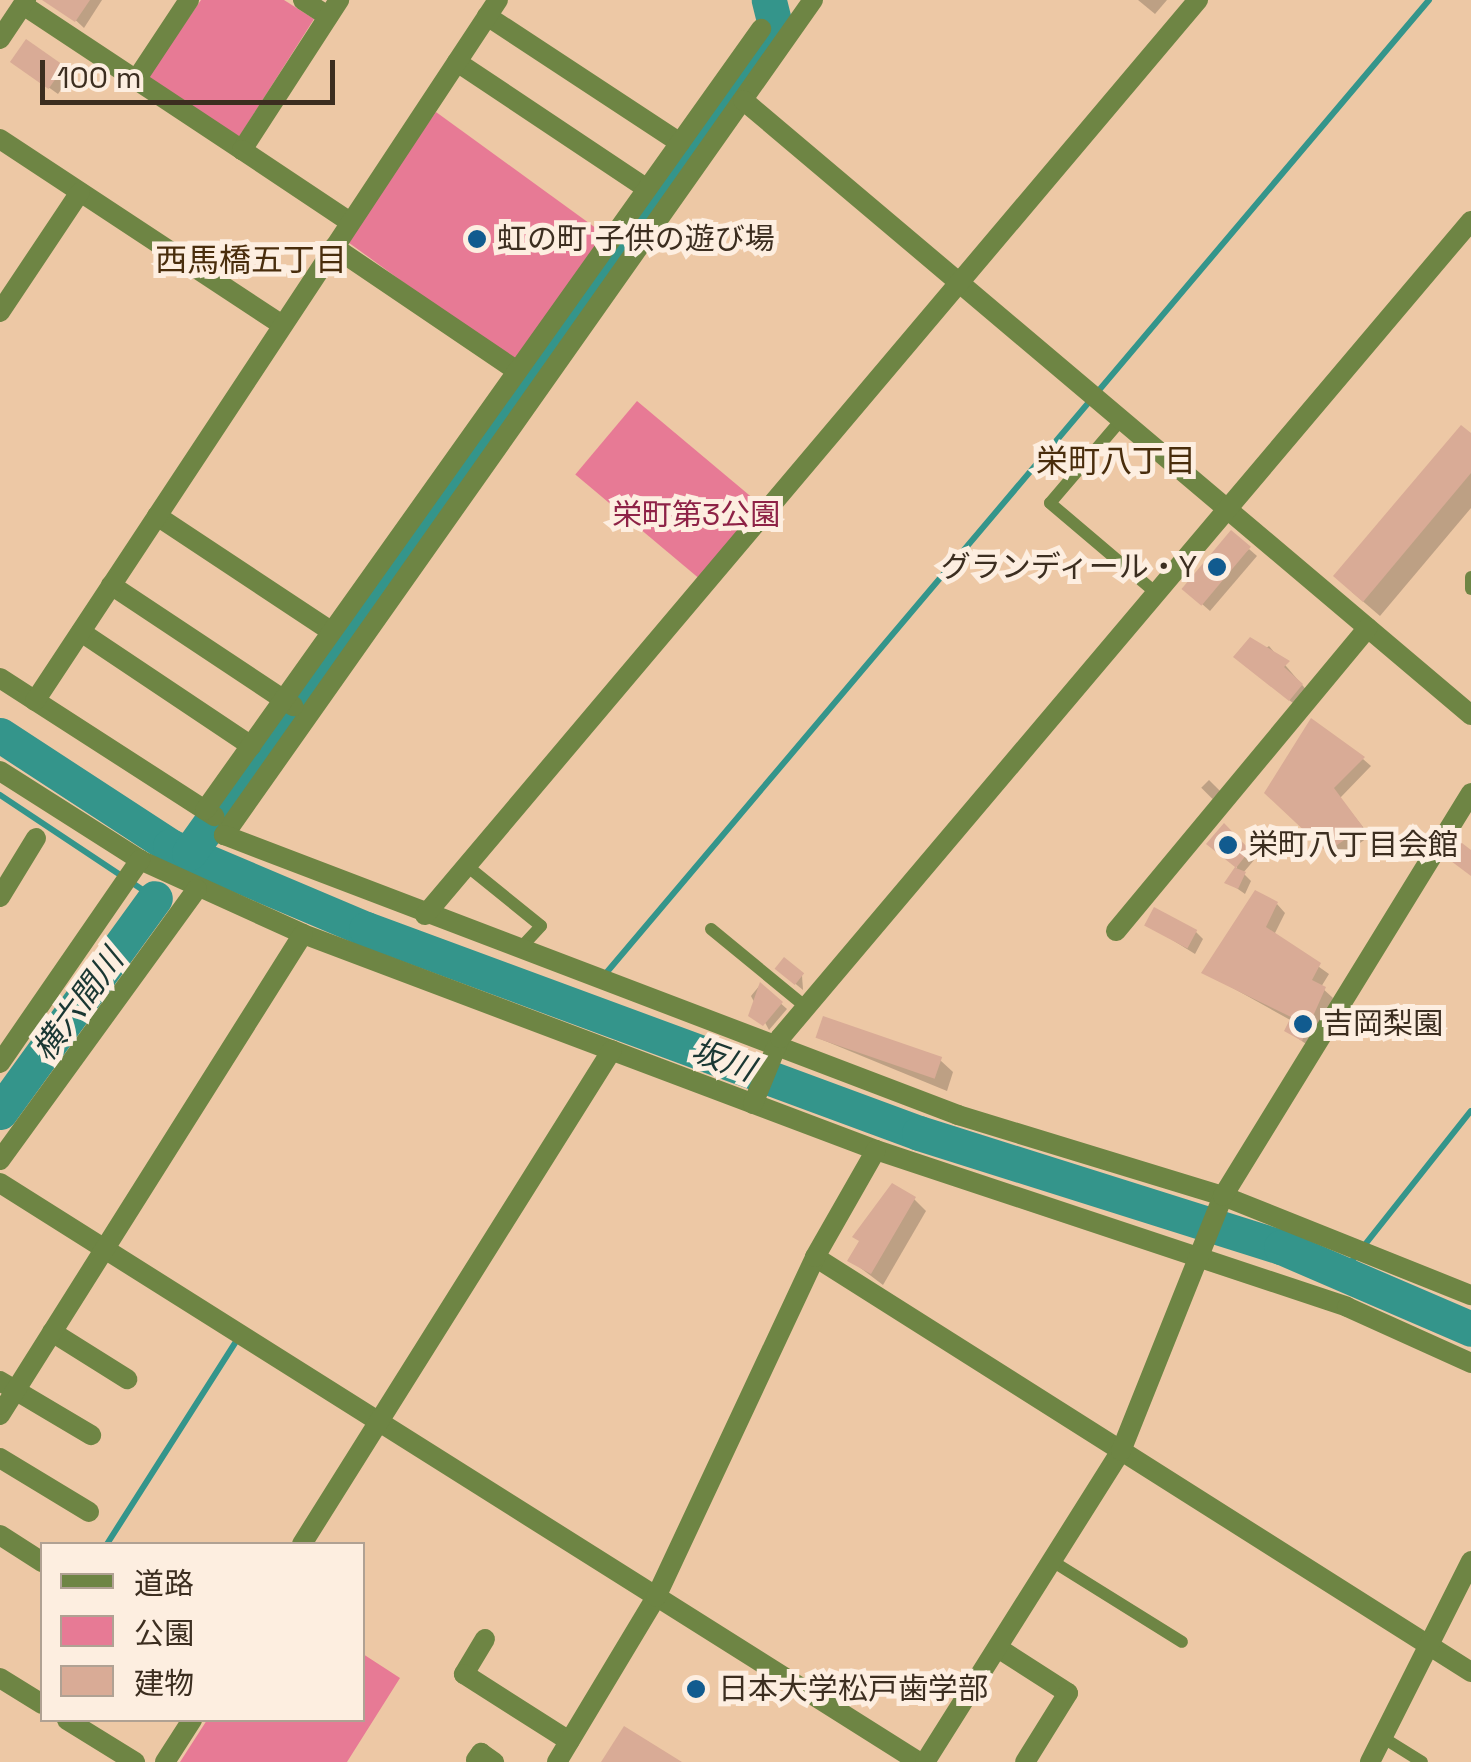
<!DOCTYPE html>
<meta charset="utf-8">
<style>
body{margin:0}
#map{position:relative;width:1471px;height:1762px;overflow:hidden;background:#edc8a5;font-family:"Space Grotesk","Noto Sans JP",sans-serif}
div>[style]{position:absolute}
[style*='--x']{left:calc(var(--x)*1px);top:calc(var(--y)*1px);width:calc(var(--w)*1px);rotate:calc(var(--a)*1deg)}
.green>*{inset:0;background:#e77a95;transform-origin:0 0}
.shadow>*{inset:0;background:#0003;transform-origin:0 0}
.stream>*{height:6px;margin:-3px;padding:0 3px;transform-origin:3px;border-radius:3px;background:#34958b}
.river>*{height:35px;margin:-17.5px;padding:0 17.5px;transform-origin:17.5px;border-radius:17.5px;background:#34958b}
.building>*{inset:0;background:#d9ab96;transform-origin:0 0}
.service>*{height:12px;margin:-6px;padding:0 6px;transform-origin:6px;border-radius:6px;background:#6e8544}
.minor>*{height:20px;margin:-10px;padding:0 10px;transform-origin:10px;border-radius:10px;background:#6e8544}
.tertiary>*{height:20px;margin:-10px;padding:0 10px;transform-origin:10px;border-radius:10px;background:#6e8544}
.dots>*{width:28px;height:28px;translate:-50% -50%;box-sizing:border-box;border:5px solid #fdeee0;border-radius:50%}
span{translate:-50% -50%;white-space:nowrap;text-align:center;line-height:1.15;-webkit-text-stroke:10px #fdeee0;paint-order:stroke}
.poi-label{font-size:30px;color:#3c2e20}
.left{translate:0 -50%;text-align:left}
.right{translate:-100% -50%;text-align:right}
.park-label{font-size:30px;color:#8e2246}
.neighbourhood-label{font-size:32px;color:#492d0c}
.water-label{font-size:32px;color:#1a3733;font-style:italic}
.legend{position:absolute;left:40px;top:1542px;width:325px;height:180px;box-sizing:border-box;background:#fdeee0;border:2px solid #b0a193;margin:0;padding:12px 18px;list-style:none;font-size:30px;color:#3c2e20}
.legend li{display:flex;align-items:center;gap:20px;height:50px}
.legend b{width:50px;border:2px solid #b0a193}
.scale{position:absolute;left:40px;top:60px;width:295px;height:45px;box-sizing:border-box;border:5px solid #3c2e20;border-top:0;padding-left:12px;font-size:30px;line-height:35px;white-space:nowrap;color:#3c2e20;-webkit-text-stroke:8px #fdeee0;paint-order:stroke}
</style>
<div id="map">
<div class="green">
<div style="clip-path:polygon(201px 0,284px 0,314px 19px,239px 137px,148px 77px)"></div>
<div style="left:436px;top:112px;width:209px;height:157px;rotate:36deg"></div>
<div style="left:637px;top:401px;width:166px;height:96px;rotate:40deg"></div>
<div style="clip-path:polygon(363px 1654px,400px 1678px,347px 1762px,180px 1762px,207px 1720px,362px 1720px)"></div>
</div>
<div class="shadow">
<div style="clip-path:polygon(54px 0,102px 0,84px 28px)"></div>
<div style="clip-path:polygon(1138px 0,1167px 0,1155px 14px)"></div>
<div style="clip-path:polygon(13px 62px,64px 67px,71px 75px,58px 94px)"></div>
<div style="clip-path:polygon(1471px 437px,1471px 508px,1380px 616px,1352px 592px)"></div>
<div style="clip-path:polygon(1249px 549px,1257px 556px,1210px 611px,1193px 596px)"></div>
<div style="clip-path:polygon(1269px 646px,1309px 693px,1298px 707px,1243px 664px)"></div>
<div style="clip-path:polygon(1363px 759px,1371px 766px,1340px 798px,1370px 836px,1337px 859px,1267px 792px)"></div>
<div style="left:1209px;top:780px;width:16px;height:11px;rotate:45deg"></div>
<div style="clip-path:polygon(1224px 827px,1255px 859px,1243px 873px,1251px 881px,1245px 894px,1228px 882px,1237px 867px,1216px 850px)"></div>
<div style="clip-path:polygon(1277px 904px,1285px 913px,1274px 935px,1329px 974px,1321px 987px,1333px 998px,1312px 1048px,1287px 1031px,1292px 1021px,1204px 972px)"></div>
<div style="clip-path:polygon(1145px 923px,1196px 932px,1203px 939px,1195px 954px)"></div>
<div style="clip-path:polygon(802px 975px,803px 990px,786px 976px)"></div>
<div style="clip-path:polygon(760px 985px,787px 1009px,769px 1030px,751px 996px)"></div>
<div style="clip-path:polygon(818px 1038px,940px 1060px,953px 1072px,947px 1091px)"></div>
<div style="clip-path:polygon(914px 1199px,926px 1211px,883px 1285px,850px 1260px)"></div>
</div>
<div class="stream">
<div style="--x:0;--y:795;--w:186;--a:33.6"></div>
<div style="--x:607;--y:972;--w:1273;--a:-49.78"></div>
<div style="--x:1344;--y:1271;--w:204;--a:-51.6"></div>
<div style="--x:107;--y:1544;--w:242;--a:-57.5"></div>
</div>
<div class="river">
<div style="--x:0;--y:735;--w:203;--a:33.1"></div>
<div style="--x:170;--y:846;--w:213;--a:23"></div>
<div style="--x:366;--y:929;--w:589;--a:20.25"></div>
<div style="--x:919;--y:1133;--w:380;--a:17.5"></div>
<div style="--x:1281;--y:1247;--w:207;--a:23.3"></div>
<div style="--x:189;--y:853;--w:1012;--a:-54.53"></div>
<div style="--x:776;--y:29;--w:30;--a:-104"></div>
<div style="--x:0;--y:1112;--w:264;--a:-54.1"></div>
</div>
<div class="building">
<div style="clip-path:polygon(42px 0,90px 0,75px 22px)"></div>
<div style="left:26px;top:39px;width:47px;height:28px;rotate:35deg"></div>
<div style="clip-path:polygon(1461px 425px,1471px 433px,1471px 473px,1363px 602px,1333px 576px)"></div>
<div style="left:1231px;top:530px;width:26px;height:77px;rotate:40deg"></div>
<div style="clip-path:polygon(1250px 637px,1290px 661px,1284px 667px,1303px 684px,1289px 701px,1233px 657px)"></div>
<div style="clip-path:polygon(1311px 718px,1365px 757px,1334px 788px,1363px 827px,1327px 852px,1264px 793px)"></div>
<div style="clip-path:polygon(1224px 823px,1250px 850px,1236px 868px,1246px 872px,1238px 889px,1224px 883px,1235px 867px,1206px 844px)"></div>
<div style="clip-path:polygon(1458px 840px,1471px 850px,1471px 876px,1447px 858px)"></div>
<div style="clip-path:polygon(1255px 890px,1278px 902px,1266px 927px,1321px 963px,1312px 980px,1326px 987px,1302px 1041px,1284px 1031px,1291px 1017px,1201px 973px)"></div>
<div style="left:1154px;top:907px;width:49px;height:21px;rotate:28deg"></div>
<div style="left:784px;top:957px;width:26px;height:15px;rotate:39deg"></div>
<div style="clip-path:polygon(760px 982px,783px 1002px,763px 1026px,748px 1016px)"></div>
<div style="left:823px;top:1016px;width:126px;height:23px;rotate:19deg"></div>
<div style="clip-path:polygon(892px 1183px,916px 1197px,871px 1274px,847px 1261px,859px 1241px,852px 1237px)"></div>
<div style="clip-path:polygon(624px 1726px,682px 1762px,601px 1762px)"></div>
</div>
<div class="service">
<div style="--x:1121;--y:420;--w:109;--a:130.5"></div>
<div style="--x:1050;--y:503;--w:138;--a:40.3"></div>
<div style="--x:1471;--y:577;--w:12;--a:90"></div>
<div style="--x:467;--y:866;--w:95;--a:39"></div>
<div style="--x:541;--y:926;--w:23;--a:133"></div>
<div style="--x:711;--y:929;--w:123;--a:39.4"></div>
<div style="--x:1052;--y:1561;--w:153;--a:31.9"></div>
<div style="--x:1382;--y:1737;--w:47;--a:32"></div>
</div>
<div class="minor">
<div style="--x:303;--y:0;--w:30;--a:33"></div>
<div style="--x:813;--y:0;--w:1022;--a:125.2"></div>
<div style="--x:224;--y:835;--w:786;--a:20.88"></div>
<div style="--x:958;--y:1115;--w:277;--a:17"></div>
<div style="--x:1223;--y:1196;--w:267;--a:21.8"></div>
<div style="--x:23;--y:5;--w:263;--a:33.5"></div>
<div style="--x:242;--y:150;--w:179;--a:-57.1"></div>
<div style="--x:487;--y:16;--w:231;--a:33.3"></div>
<div style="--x:457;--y:62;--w:227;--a:33.7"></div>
<div style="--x:136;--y:80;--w:96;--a:-56.5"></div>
<div style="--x:743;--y:100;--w:953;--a:40.19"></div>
<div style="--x:0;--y:139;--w:336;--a:33.4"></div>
<div style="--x:242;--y:150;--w:130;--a:33.7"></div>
<div style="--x:334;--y:247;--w:221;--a:34.1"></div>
<div style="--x:0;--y:312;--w:144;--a:-56.3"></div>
<div style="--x:157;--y:516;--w:209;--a:33.5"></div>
<div style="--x:111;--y:585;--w:219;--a:33.6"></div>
<div style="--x:81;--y:632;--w:205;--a:33.8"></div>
<div style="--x:0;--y:678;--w:255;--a:32.8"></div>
<div style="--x:35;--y:701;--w:840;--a:-56.56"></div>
<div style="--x:0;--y:771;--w:166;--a:32.4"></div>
<div style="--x:140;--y:860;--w:179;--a:24.4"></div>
<div style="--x:303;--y:934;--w:612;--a:20.65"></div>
<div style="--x:876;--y:1150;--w:496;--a:18.4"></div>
<div style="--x:1347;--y:1307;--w:136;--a:24.3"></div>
<div style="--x:205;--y:810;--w:959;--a:-54.55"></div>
<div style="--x:0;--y:897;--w:69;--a:-58.6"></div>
<div style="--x:425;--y:915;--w:1198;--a:-49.81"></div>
<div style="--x:1116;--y:931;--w:394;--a:-50.3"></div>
<div style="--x:0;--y:1063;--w:247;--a:-55.4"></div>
<div style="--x:753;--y:1104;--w:71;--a:-67.8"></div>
<div style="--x:780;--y:1038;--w:1070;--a:-49.78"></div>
<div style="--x:0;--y:1160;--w:335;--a:-54"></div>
<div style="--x:0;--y:1183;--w:1086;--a:32.21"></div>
<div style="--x:815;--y:1257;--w:776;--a:32.32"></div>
<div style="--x:52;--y:1332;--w:89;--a:32.1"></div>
<div style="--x:0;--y:1381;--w:106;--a:30.7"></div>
<div style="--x:0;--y:1415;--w:568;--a:-57.79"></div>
<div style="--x:0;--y:1458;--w:104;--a:31.2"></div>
<div style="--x:0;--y:1535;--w:50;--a:32.7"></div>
<div style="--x:302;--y:1544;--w:583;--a:-57.89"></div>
<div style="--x:485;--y:1639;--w:41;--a:121"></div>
<div style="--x:464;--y:1674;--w:125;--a:32.5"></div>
<div style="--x:998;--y:1648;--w:83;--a:32.7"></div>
<div style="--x:1068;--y:1693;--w:81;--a:121.9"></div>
<div style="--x:0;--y:1678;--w:49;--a:31.8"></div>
<div style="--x:67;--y:1720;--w:80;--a:31.7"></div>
<div style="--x:476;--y:1760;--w:9;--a:-54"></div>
<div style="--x:481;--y:1753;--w:16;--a:35"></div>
<div style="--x:165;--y:1762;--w:50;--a:-57.3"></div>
<div style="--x:557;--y:1762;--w:192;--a:-59"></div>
<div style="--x:656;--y:1597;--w:375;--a:-64.9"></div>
<div style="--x:815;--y:1257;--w:123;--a:-60.3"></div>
<div style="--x:925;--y:1762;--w:368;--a:-57.8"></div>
<div style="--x:1121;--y:1451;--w:275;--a:-68.2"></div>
</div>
<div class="tertiary">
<div style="--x:0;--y:39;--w:47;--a:-56.3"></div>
<div style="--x:1223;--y:1196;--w:473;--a:-58.4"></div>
<div style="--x:1370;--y:1762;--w:225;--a:-63.3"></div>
</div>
<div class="dots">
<div style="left:477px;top:239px;background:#115b8f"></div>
<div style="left:1217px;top:567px;background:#115b8f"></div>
<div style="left:1228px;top:845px;background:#115b8f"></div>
<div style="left:1303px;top:1024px;background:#115b8f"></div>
<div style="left:696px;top:1689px;background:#115b8f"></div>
</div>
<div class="poi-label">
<span class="left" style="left:497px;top:239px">虹の町 子供の遊び場</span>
<span class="right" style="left:1197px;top:567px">グランディール・Y</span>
<span class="left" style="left:1248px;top:845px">栄町八丁目会館</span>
<span class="left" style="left:1323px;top:1024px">吉岡梨園</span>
<span class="left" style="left:718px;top:1689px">日本大学松戸歯学部</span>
</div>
<div class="park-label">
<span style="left:696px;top:515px">栄町第3公園</span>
</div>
<div class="neighbourhood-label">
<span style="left:251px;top:260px">西馬橋五丁目</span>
<span style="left:1116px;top:461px">栄町八丁目</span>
</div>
<div class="water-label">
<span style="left:78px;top:1005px;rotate:-54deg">横六間川</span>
<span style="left:723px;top:1060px;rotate:20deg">坂川</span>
</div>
<ul class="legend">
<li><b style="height:12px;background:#6e8544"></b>道路</li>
<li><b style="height:28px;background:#e77a95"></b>公園</li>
<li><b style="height:28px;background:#d9ab96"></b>建物</li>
</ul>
<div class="scale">100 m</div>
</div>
